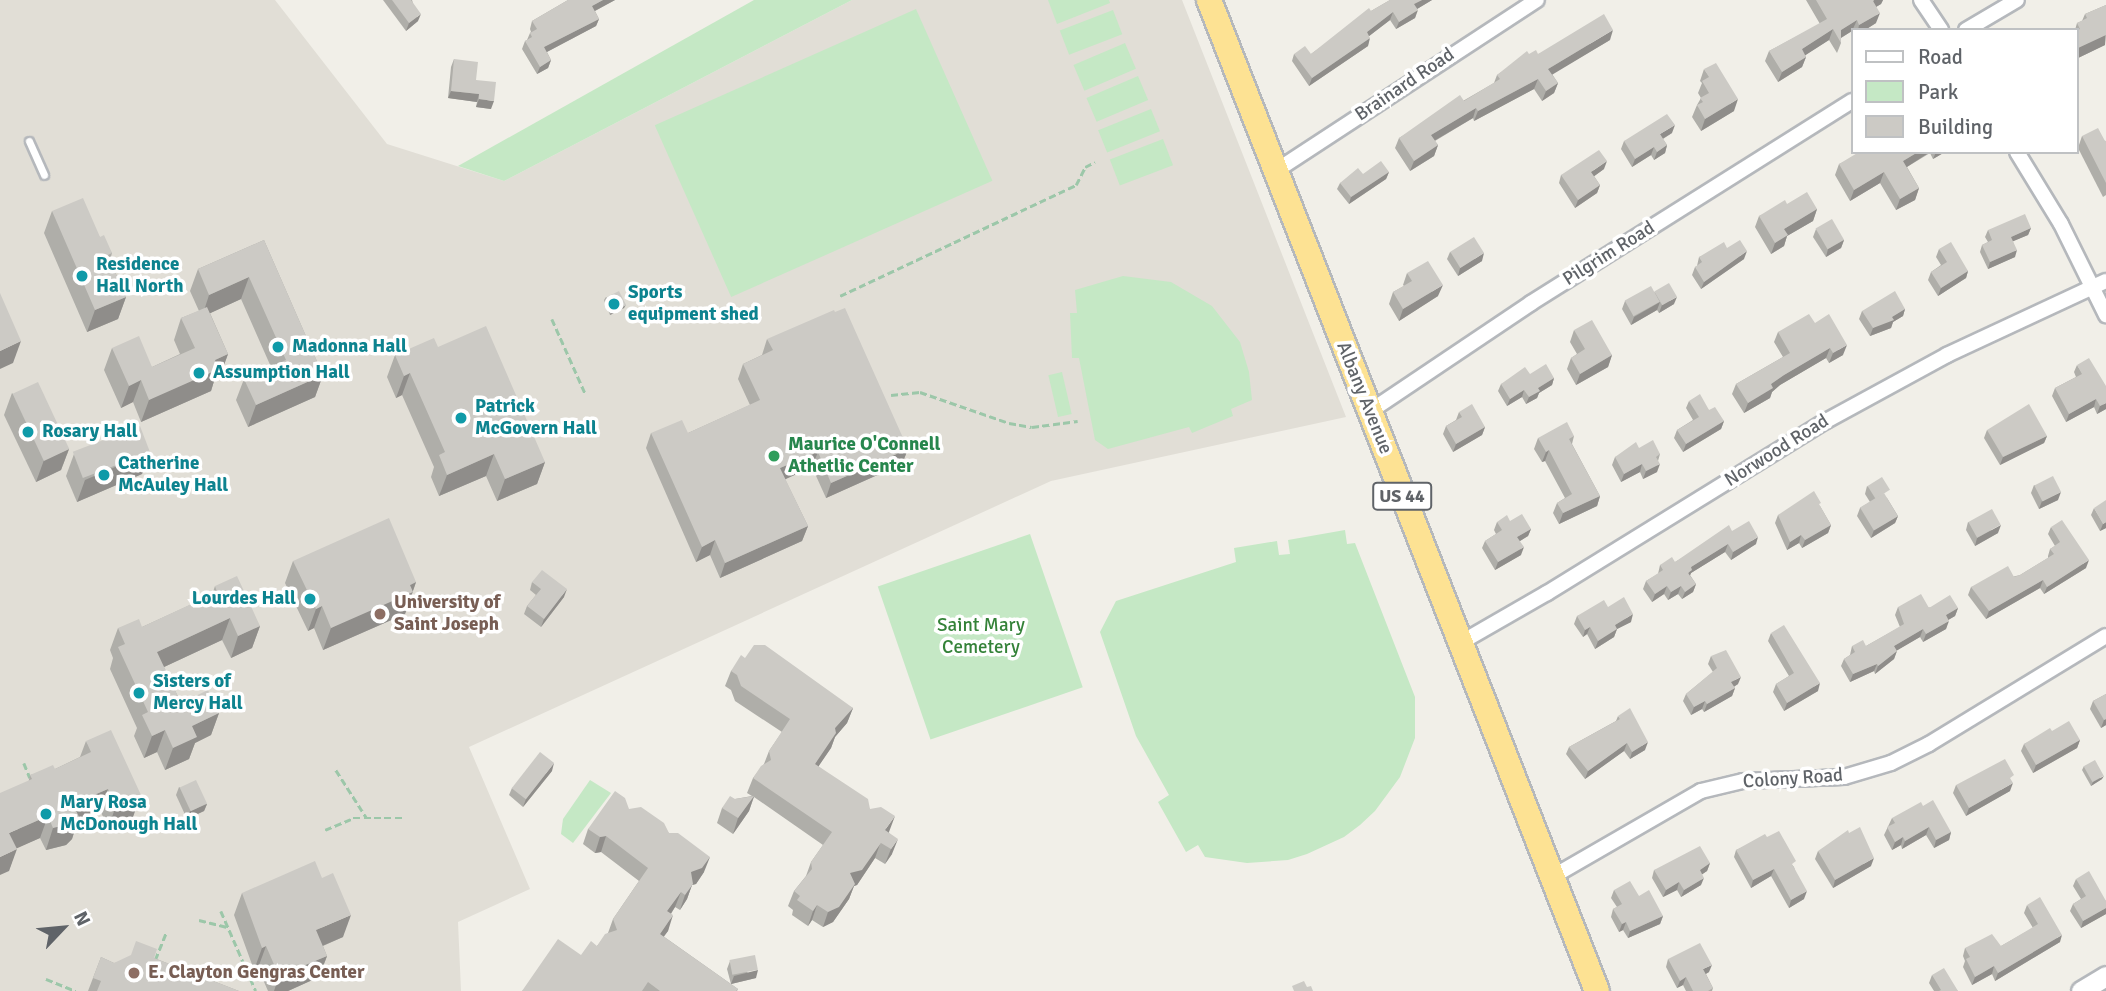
<!DOCTYPE html>
<style>
body{margin:0}
#map{position:relative;width:2106px;height:991px;overflow:hidden;background:#f1efe8;font-family:Signika,sans-serif}
div>[style]{position:absolute}
[style*='--x']{left:calc(var(--x)*1px);top:calc(var(--y)*1px);width:calc(var(--w)*1px);rotate:calc(var(--a)*1deg)}
.education>*{inset:0;background:#e1ded6}
.green>*{inset:0;background:#c5e8c5;transform-origin:0 0}
.path>*{height:2.5px;margin-top:-1.25px;transform-origin:0;background:repeating-linear-gradient(90deg,#9cc7a9 0 7px,transparent 0 10.5px)}
.roads{filter:drop-shadow(2px 0 #b5b8bc) drop-shadow(-2px 0 #b5b8bc) drop-shadow(0 2px #b5b8bc) drop-shadow(0 -2px #b5b8bc)}
.lane>*{height:7px;margin:-3.5px;padding:0 3.5px;transform-origin:3.5px;border-radius:3.5px;background:#fff}
.street>*{height:14px;margin:-7px;padding:0 7px;transform-origin:7px;border-radius:7px;background:#fff}
.secondary>*{height:19px;margin:-9.5px;padding:0 9.5px;transform-origin:9.5px;border-radius:9.5px;background:#fff}
.highway>*{height:24px;margin:-12px;padding:0 12px;transform-origin:12px;border-radius:12px;background:#fde293}
.wall>*{inset:0;background:#afaea9}
.shaded-wall>*{inset:0;background:#8f8d8a}
.building>*{inset:0;background:#cccac5;transform-origin:0 0}
.dots>*{width:19px;height:19px;translate:-50% -50%;box-sizing:border-box;border:4px solid #fff;border-radius:50%}
span{translate:-50% -50%;white-space:nowrap;text-align:center;line-height:1.15;-webkit-text-stroke:7px #fff;paint-order:stroke}
.shield-label span{padding:2px 5px;background:#fff;border:2px solid;border-radius:5px;-webkit-text-stroke-width:0}
.shield-label{font-size:18px;color:#5f6368;font-weight:700}
.street-label{font-size:19px;color:#5f6368}
.culture-label{font-size:19px;color:#0d838f;font-weight:700}
.left{translate:0 -50%;text-align:left}
.right{translate:-100% -50%;text-align:right}
.leisure-label{font-size:19px;color:#27864d;font-weight:700}
.education-label{font-size:19px;color:#785e54;font-weight:700}
.park-label{font-size:19px;color:#348238}
.legend{position:absolute;left:1851px;top:28px;width:228px;height:126px;box-sizing:border-box;background:#fff;border:2px solid #bfc1c3;margin:0;padding:9px 12px;list-style:none;font-size:21px;color:#5f6368}
.legend li{display:flex;align-items:center;gap:14px;height:35px}
.legend b{width:35px;border:2px solid #bfc1c3}
.north{position:absolute;left:28px;top:893px;width:70px;height:70px;-webkit-text-stroke:5px #fff;paint-order:stroke;rotate:64deg;font-size:19px;font-weight:700;line-height:28px;text-align:center;color:#5f6368}
.north::after{content:'';display:block;margin:auto;width:24px;height:32px;background:#5f6368;clip-path:polygon(50% 0,100% 100%,50% 72%,0 100%)}
</style>
<div id="map">
<div class="education">
<div style="clip-path:polygon(0 0,275px 0,387px 144px,504px 181px,852px 0,1182px 0,1346px 417px,1051px 481px,469px 747px,530px 889px,458px 922px,461px 991px,0 991px)"></div>
</div>
<div class="green">
<div style="clip-path:polygon(754px 0,852px 0,504px 181px,458px 166px)"></div>
<div style="clip-path:polygon(1048px 0,1109px 0,1110px 3px,1057px 24px)"></div>
<div style="left:916px;top:9px;width:188px;height:286px;rotate:66deg"></div>
<div style="left:1113px;top:10px;width:26px;height:57px;rotate:69deg"></div>
<div style="left:1125px;top:43px;width:28px;height:56px;rotate:67deg"></div>
<div style="left:1138px;top:76px;width:26px;height:56px;rotate:67deg"></div>
<div style="left:1151px;top:109px;width:24px;height:57px;rotate:68deg"></div>
<div style="left:1163px;top:139px;width:28px;height:57px;rotate:69deg"></div>
<div style="clip-path:polygon(1123px 276px,1171px 282px,1212px 306px,1240px 342px,1249px 372px,1252px 400px,1231px 409px,1233px 416px,1192px 433px,1189px 427px,1108px 449px,1095px 440px,1079px 358px,1072px 358px,1070px 313px,1077px 313px,1075px 290px)"></div>
<div style="left:1062px;top:372px;width:43px;height:14px;rotate:77deg"></div>
<div style="clip-path:polygon(1345px 530px,1347px 544px,1355px 543px,1415px 697px,1415px 738px,1400px 777px,1375px 811px,1360px 825px,1344px 837px,1307px 854px,1288px 860px,1247px 863px,1205px 857px,1198px 845px,1186px 852px,1158px 802px,1169px 795px,1136px 736px,1100px 632px,1116px 601px,1236px 562px,1234px 548px,1277px 541px,1279px 555px,1290px 554px,1288px 540px)"></div>
<div style="left:1030px;top:534px;width:162px;height:161px;rotate:71deg"></div>
<div style="clip-path:polygon(590px 780px,611px 793px,573px 843px,561px 834px,563px 819px)"></div>
</div>
<div class="path">
<div style="--x:840;--y:296;--w:261;--a:-25.2"></div>
<div style="--x:1076;--y:185;--w:20;--a:-63"></div>
<div style="--x:1085;--y:167;--w:11;--a:-27"></div>
<div style="--x:552;--y:319;--w:83;--a:65.9"></div>
<div style="--x:891;--y:395;--w:29;--a:-6"></div>
<div style="--x:920;--y:392;--w:94;--a:19.2"></div>
<div style="--x:1009;--y:423;--w:23;--a:10"></div>
<div style="--x:1032;--y:427;--w:46;--a:-7.4"></div>
<div style="--x:24;--y:763;--w:16;--a:68"></div>
<div style="--x:336;--y:770;--w:56;--a:57.4"></div>
<div style="--x:325;--y:830;--w:30;--a:-23"></div>
<div style="--x:353;--y:818;--w:49;--a:0"></div>
<div style="--x:221;--y:911;--w:87;--a:66.4"></div>
<div style="--x:199;--y:920;--w:29;--a:14"></div>
<div style="--x:155;--y:960;--w:31;--a:-68"></div>
<div style="--x:46;--y:979;--w:32;--a:22"></div>
</div>
<div class="roads">
<div class="lane">
<div style="--x:29;--y:141;--w:37;--a:66"></div>
</div>
<div class="street">
<div style="--x:1921;--y:0;--w:36;--a:56"></div>
<div style="--x:1966;--y:30;--w:59;--a:-30.5"></div>
<div style="--x:2017;--y:152;--w:84;--a:58.6"></div>
<div style="--x:2061;--y:224;--w:102;--a:63.7"></div>
<div style="--x:1274;--y:172;--w:314;--a:-33.2"></div>
<div style="--x:1369;--y:412;--w:195;--a:-33.9"></div>
<div style="--x:1531;--y:303;--w:379;--a:-32.2"></div>
<div style="--x:1460;--y:643;--w:100;--a:-29.9"></div>
<div style="--x:1547;--y:593;--w:328;--a:-31.7"></div>
<div style="--x:1826;--y:421;--w:138;--a:-28.6"></div>
<div style="--x:1947;--y:355;--w:175;--a:-25"></div>
<div style="--x:1552;--y:877;--w:172;--a:-30"></div>
<div style="--x:1701;--y:791;--w:43;--a:-13.4"></div>
<div style="--x:1743;--y:781;--w:101;--a:-2.3"></div>
<div style="--x:1844;--y:777;--w:49;--a:-16.6"></div>
<div style="--x:1891;--y:763;--w:42;--a:-26.6"></div>
<div style="--x:1929;--y:744;--w:207;--a:-31.4"></div>
</div>
<div class="secondary">
<div style="--x:2081;--y:991;--w:29;--a:-31"></div>
</div>
<div class="highway">
<div style="--x:1209;--y:0;--w:1064;--a:68.62"></div>
</div>
</div>
<div class="wall">
<div style="clip-path:polygon(383px 0,412px 0,418px 21px,406px 31px)"></div>
<div style="clip-path:polygon(568px 0,615px 0,595px 11px,599px 19px,596px 26px,547px 52px,551px 60px,548px 68px,537px 74px,522px 49px,525px 41px,527px 40px,530px 33px,531px 32px,530px 29px,532px 21px)"></div>
<div style="clip-path:polygon(1390px 0,1432px 0,1417px 9px,1415px 18px,1396px 29px,1390px 20px,1369px 36px,1368px 46px,1309px 86px,1292px 61px,1294px 54px,1311px 54px,1371px 11px)"></div>
<div style="clip-path:polygon(1806px 0,1883px 0,1881px 4px,1876px 7px,1876px 23px,1865px 30px,1852px 30px,1852px 31px,1841px 38px,1841px 43px,1837px 53px,1829px 40px,1805px 55px,1806px 57px,1802px 67px,1778px 82px,1765px 61px,1769px 51px,1820px 24px)"></div>
<div style="clip-path:polygon(2106px 5px,2105px 45px,2076px 59px,2076px 30px,2075px 30px,2077px 23px,2082px 21px,2085px 14px)"></div>
<div style="clip-path:polygon(1610px 40px,1552px 74px,1558px 83px,1554px 93px,1542px 101px,1534px 89px,1474px 121px,1473px 118px,1435px 141px,1438px 145px,1434px 156px,1410px 171px,1395px 148px,1399px 138px,1494px 83px,1497px 75px,1529px 54px,1538px 54px)"></div>
<div style="clip-path:polygon(454px 59px,476px 80px,491px 109px,476px 107px,477px 102px,448px 98px,451px 67px)"></div>
<div style="clip-path:polygon(1704px 69px,1734px 111px,1701px 131px,1692px 117px,1697px 105px,1701px 98px,1698px 93px,1702px 83px,1700px 81px)"></div>
<div style="clip-path:polygon(1672px 133px,1663px 139px,1667px 145px,1665px 153px,1654px 160px,1651px 155px,1632px 167px,1621px 149px,1624px 141px)"></div>
<div style="clip-path:polygon(2082px 136px,2106px 141px,2106px 195px,2103px 197px,2078px 148px)"></div>
<div style="clip-path:polygon(1868px 152px,1945px 152px,1933px 159px,1930px 153px,1907px 167px,1919px 188px,1915px 200px,1896px 210px,1880px 183px,1850px 201px,1835px 175px,1839px 164px)"></div>
<div style="clip-path:polygon(1604px 169px,1594px 176px,1600px 185px,1597px 193px,1575px 208px,1559px 183px,1561px 175px)"></div>
<div style="clip-path:polygon(1389px 172px,1386px 179px,1349px 204px,1337px 189px,1340px 183px,1363px 174px)"></div>
<div style="clip-path:polygon(1787px 204px,1817px 209px,1813px 221px,1787px 236px,1784px 246px,1771px 254px,1755px 227px,1759px 216px)"></div>
<div style="clip-path:polygon(52px 211px,100px 237px,112px 253px,110px 260px,126px 297px,118px 319px,87px 332px,44px 233px)"></div>
<div style="clip-path:polygon(2031px 228px,2028px 235px,2013px 241px,2015px 257px,1988px 269px,1980px 252px,1982px 245px,1988px 242px,1985px 237px,1988px 230px)"></div>
<div style="clip-path:polygon(1816px 229px,1844px 240px,1841px 248px,1826px 257px,1813px 237px)"></div>
<div style="clip-path:polygon(264px 240px,323px 375px,315px 397px,248px 427px,236px 400px,244px 379px,271px 367px,241px 299px,210px 313px,228px 354px,220px 376px,215px 378px,211px 391px,141px 422px,133px 402px,121px 408px,104px 370px,112px 348px,152px 367px,180px 354px,174px 340px,181px 318px,199px 311px,190px 291px,198px 269px)"></div>
<div style="clip-path:polygon(1727px 248px,1744px 259px,1701px 289px,1692px 275px,1695px 267px,1697px 266px,1699px 257px)"></div>
<div style="clip-path:polygon(1939px 249px,1968px 271px,1966px 278px,1938px 296px,1928px 280px,1931px 272px,1941px 265px,1936px 257px)"></div>
<div style="clip-path:polygon(1450px 252px,1482px 261px,1458px 276px,1447px 259px)"></div>
<div style="clip-path:polygon(1407px 273px,1438px 296px,1399px 321px,1389px 304px,1393px 292px,1404px 286px,1403px 285px)"></div>
<div style="clip-path:polygon(1654px 292px,1674px 304px,1659px 313px,1657px 310px,1631px 325px,1622px 309px,1625px 301px)"></div>
<div style="clip-path:polygon(606px 297px,624px 308px,610px 315px,604px 300px)"></div>
<div style="clip-path:polygon(1905px 309px,1903px 316px,1893px 322px,1891px 328px,1870px 336px,1859px 319px,1862px 311px)"></div>
<div style="clip-path:polygon(1815px 323px,1843px 355px,1829px 363px,1826px 358px,1780px 385px,1772px 392px,1770px 398px,1744px 413px,1732px 394px,1736px 384px,1783px 357px,1774px 342px,1778px 332px)"></div>
<div style="clip-path:polygon(1574px 330px,1612px 355px,1608px 367px,1576px 385px,1567px 369px,1571px 358px,1577px 354px,1570px 342px)"></div>
<div style="clip-path:polygon(767px 339px,908px 449px,902px 464px,826px 498px,812px 467px,785px 479px,808px 526px,802px 541px,720px 578px,710px 555px,696px 562px,646px 448px,651px 433px,688px 433px,750px 405px,738px 379px,743px 364px,762px 355px)"></div>
<div style="clip-path:polygon(438px 347px,545px 462px,537px 484px,497px 501px,486px 476px,439px 496px,431px 477px,434px 467px,402px 395px,396px 398px,387px 377px,395px 355px)"></div>
<div style="clip-path:polygon(2077px 365px,2106px 409px,2097px 414px,2094px 407px,2066px 422px,2052px 396px,2055px 388px,2076px 377px,2074px 372px)"></div>
<div style="clip-path:polygon(1530px 374px,1554px 378px,1552px 385px,1539px 393px,1537px 398px,1526px 404px,1522px 397px,1507px 406px,1498px 391px,1501px 384px)"></div>
<div style="clip-path:polygon(12px 393px,69px 449px,61px 470px,36px 482px,4px 415px)"></div>
<div style="clip-path:polygon(1689px 401px,1709px 410px,1724px 421px,1721px 429px,1683px 452px,1674px 438px,1677px 430px,1693px 420px,1686px 408px)"></div>
<div style="clip-path:polygon(1459px 412px,1485px 427px,1482px 435px,1453px 452px,1443px 434px,1446px 426px,1456px 420px)"></div>
<div style="clip-path:polygon(1987px 430px,2047px 436px,2044px 443px,2000px 465px,1984px 438px)"></div>
<div style="clip-path:polygon(1574px 436px,1572px 444px,1600px 496px,1597px 506px,1559px 524px,1553px 513px,1557px 503px,1565px 498px,1545px 461px,1542px 462px,1534px 449px,1538px 438px)"></div>
<div style="clip-path:polygon(1639px 448px,1660px 454px,1658px 461px,1657px 472px,1643px 479px,1640px 472px,1621px 482px,1612px 465px,1615px 457px)"></div>
<div style="clip-path:polygon(150px 452px,142px 474px,77px 502px,66px 476px,74px 454px)"></div>
<div style="clip-path:polygon(2034px 485px,2058px 500px,2039px 509px,2031px 493px)"></div>
<div style="clip-path:polygon(1867px 486px,1887px 498px,1898px 516px,1895px 523px,1871px 538px,1857px 516px,1860px 508px,1870px 502px,1865px 494px)"></div>
<div style="clip-path:polygon(1820px 506px,1831px 525px,1828px 533px,1802px 548px,1799px 543px,1787px 550px,1775px 523px,1778px 515px)"></div>
<div style="clip-path:polygon(2094px 508px,2106px 528px,2100px 531px,2091px 515px)"></div>
<div style="clip-path:polygon(1510px 521px,1531px 529px,1528px 536px,1520px 541px,1521px 555px,1495px 570px,1482px 548px,1485px 541px,1496px 534px,1494px 530px,1497px 522px)"></div>
<div style="clip-path:polygon(1968px 522px,1998px 533px,1975px 546px,1966px 530px)"></div>
<div style="clip-path:polygon(2051px 527px,2086px 568px,2044px 594px,2040px 588px,1986px 619px,1968px 595px,1971px 587px,2020px 575px,2048px 558px,2048px 556px,2050px 549px,2055px 546px,2048px 534px)"></div>
<div style="clip-path:polygon(1732px 531px,1756px 544px,1731px 560px,1725px 552px,1691px 573px,1690px 575px,1696px 584px,1693px 592px,1682px 599px,1678px 594px,1668px 600px,1664px 594px,1652px 602px,1643px 589px,1646px 581px,1658px 574px,1660px 565px,1675px 562px)"></div>
<div style="clip-path:polygon(293px 561px,416px 582px,405px 614px,323px 650px,314px 628px,308px 631px,285px 583px)"></div>
<div style="clip-path:polygon(532px 582px,564px 597px,541px 627px,524px 614px,527px 606px,536px 595px,530px 590px)"></div>
<div style="clip-path:polygon(215px 586px,260px 626px,252px 648px,231px 658px,222px 640px,164px 667px,181px 703px,219px 713px,211px 735px,195px 743px,189px 759px,165px 770px,157px 752px,144px 758px,134px 736px,137px 728px,110px 669px,113px 658px,110px 650px,118px 628px,142px 627px,212px 595px)"></div>
<div style="clip-path:polygon(1608px 607px,1631px 622px,1617px 629px,1614px 637px,1595px 649px,1587px 634px,1583px 637px,1574px 624px,1577px 616px)"></div>
<div style="clip-path:polygon(1898px 607px,1958px 608px,1955px 616px,1948px 620px,1946px 629px,1923px 642px,1920px 637px,1897px 650px,1894px 659px,1875px 674px,1874px 671px,1850px 682px,1841px 666px,1844px 659px,1850px 655px,1852px 646px,1866px 646px,1900px 627px,1895px 615px)"></div>
<div style="clip-path:polygon(1771px 633px,1818px 691px,1784px 711px,1773px 692px,1776px 684px,1789px 676px,1768px 641px)"></div>
<div style="clip-path:polygon(1711px 656px,1738px 684px,1734px 687px,1735px 688px,1732px 696px,1704px 712px,1702px 709px,1691px 715px,1683px 701px,1686px 694px,1713px 672px,1708px 664px)"></div>
<div style="clip-path:polygon(745px 658px,853px 708px,847px 723px,835px 737px,831px 748px,818px 766px,870px 809px,889px 832px,892px 854px,885px 864px,875px 858px,857px 885px,854px 886px,849px 899px,833px 922px,823px 927px,812px 920px,808px 926px,792px 915px,793px 910px,788px 906px,794px 891px,806px 876px,811px 862px,823px 845px,754px 797px,749px 811px,733px 834px,717px 823px,722px 808px,735px 799px,752px 796px,747px 793px,753px 778px,764px 764px,769px 751px,782px 732px,735px 701px,731px 690px,725px 686px,731px 671px)"></div>
<div style="clip-path:polygon(2106px 694px,2106px 725px,2101px 728px,2090px 709px,2093px 701px)"></div>
<div style="clip-path:polygon(1618px 716px,1645px 750px,1630px 759px,1624px 751px,1585px 779px,1566px 754px,1569px 747px,1616px 721px)"></div>
<div style="clip-path:polygon(2052px 731px,2080px 740px,2077px 748px,2033px 773px,2021px 751px,2024px 744px)"></div>
<div style="clip-path:polygon(86px 741px,133px 817px,108px 828px,100px 810px,78px 820px,72px 839px,66px 845px,46px 850px,40px 838px,16px 848px,9px 871px,30px 775px,55px 769px,80px 757px)"></div>
<div style="clip-path:polygon(2084px 766px,2102px 779px,2091px 786px,2082px 770px)"></div>
<div style="clip-path:polygon(552px 771px,523px 807px,509px 795px,512px 788px)"></div>
<div style="clip-path:polygon(1956px 785px,2010px 791px,1966px 816px,1953px 793px)"></div>
<div style="clip-path:polygon(179px 787px,207px 804px,204px 811px,187px 819px,176px 795px)"></div>
<div style="clip-path:polygon(629px 809px,669px 833px,704px 872px,696px 884px,692px 885px,687px 899px,680px 910px,675px 907px,671px 914px,668px 931px,663px 936px,738px 989px,737px 991px,522px 991px,597px 946px,608px 933px,613px 919px,639px 881px,601px 852px,595px 853px,583px 844px,588px 829px)"></div>
<div style="clip-path:polygon(1892px 818px,1951px 832px,1949px 840px,1934px 848px,1926px 835px,1902px 849px,1901px 845px,1892px 850px,1884px 835px)"></div>
<div style="clip-path:polygon(1767px 837px,1794px 867px,1804px 899px,1789px 908px,1771px 876px,1751px 888px,1734px 857px,1736px 850px)"></div>
<div style="clip-path:polygon(1818px 851px,1871px 866px,1833px 888px,1815px 859px)"></div>
<div style="clip-path:polygon(1710px 863px,1707px 871px,1702px 874px,1701px 885px,1681px 897px,1677px 890px,1663px 897px,1652px 878px,1654px 870px)"></div>
<div style="clip-path:polygon(2076px 879px,2106px 901px,2106px 914px,2081px 928px,2070px 911px,2073px 904px,2081px 899px,2073px 886px)"></div>
<div style="clip-path:polygon(1614px 890px,1639px 896px,1663px 916px,1660px 924px,1628px 938px,1623px 930px,1619px 932px,1611px 917px,1613px 909px,1617px 907px,1611px 898px)"></div>
<div style="clip-path:polygon(242px 893px,343px 937px,323px 946px,327px 956px,319px 977px,288px 991px,268px 991px,258px 968px,254px 970px,234px 915px)"></div>
<div style="clip-path:polygon(2027px 905px,2060px 942px,1995px 981px,1992px 974px,1972px 985px,1963px 967px,1965px 961px,1963px 956px,1965px 948px,2001px 946px,2033px 928px,2024px 913px)"></div>
<div style="clip-path:polygon(101px 957px,114px 963px,154px 958px,239px 991px,88px 991px)"></div>
<div style="clip-path:polygon(1668px 959px,1709px 972px,1706px 974px,1713px 988px,1712px 991px,1686px 991px,1683px 985px,1677px 988px,1666px 967px)"></div>
<div style="clip-path:polygon(730px 961px,756px 978px,731px 984px,727px 969px)"></div>
<div style="clip-path:polygon(1932px 975px,1958px 991px,1934px 991px,1929px 983px)"></div>
</div>
<div class="shaded-wall">
<div style="clip-path:polygon(603px 0,615px 0,589px 14px,592px 6px)"></div>
<div style="clip-path:polygon(1422px 0,1432px 0,1412px 12px,1414px 4px)"></div>
<div style="clip-path:polygon(1874px 0,1883px 0,1881px 4px,1869px 11px)"></div>
<div style="clip-path:polygon(1418px 10px,1415px 18px,1396px 29px,1399px 22px)"></div>
<div style="clip-path:polygon(1393px 12px,1390px 20px,1364px 40px,1367px 32px)"></div>
<div style="clip-path:polygon(1880px 13px,1876px 23px,1865px 30px,1858px 30px,1859px 25px)"></div>
<div style="clip-path:polygon(421px 14px,418px 21px,406px 31px,409px 23px)"></div>
<div style="clip-path:polygon(599px 19px,596px 26px,541px 55px,544px 47px)"></div>
<div style="clip-path:polygon(1857px 20px,1852px 31px,1839px 39px,1841px 30px)"></div>
<div style="clip-path:polygon(1833px 29px,1829px 40px,1798px 60px,1802px 49px)"></div>
<div style="clip-path:polygon(1613px 30px,1610px 40px,1545px 79px,1548px 69px)"></div>
<div style="clip-path:polygon(2106px 31px,2105px 45px,2076px 59px,2076px 49px)"></div>
<div style="clip-path:polygon(1370px 38px,1368px 46px,1309px 86px,1312px 78px)"></div>
<div style="clip-path:polygon(1806px 57px,1802px 67px,1778px 82px,1782px 72px)"></div>
<div style="clip-path:polygon(551px 60px,548px 68px,537px 74px,540px 67px)"></div>
<div style="clip-path:polygon(1538px 79px,1534px 89px,1474px 121px,1478px 111px)"></div>
<div style="clip-path:polygon(1558px 83px,1554px 93px,1542px 101px,1546px 91px)"></div>
<div style="clip-path:polygon(451px 91px,479px 94px,477px 102px,448px 98px)"></div>
<div style="clip-path:polygon(479px 99px,494px 101px,491px 109px,476px 107px)"></div>
<div style="clip-path:polygon(1738px 99px,1734px 111px,1701px 131px,1705px 119px)"></div>
<div style="clip-path:polygon(1476px 108px,1473px 118px,1427px 145px,1431px 135px)"></div>
<div style="clip-path:polygon(1675px 125px,1672px 133px,1657px 142px,1660px 134px)"></div>
<div style="clip-path:polygon(1438px 145px,1434px 156px,1410px 171px,1414px 161px)"></div>
<div style="clip-path:polygon(1667px 145px,1665px 153px,1654px 160px,1657px 152px)"></div>
<div style="clip-path:polygon(1654px 147px,1651px 155px,1632px 167px,1635px 159px)"></div>
<div style="clip-path:polygon(1918px 152px,1930px 152px,1899px 172px,1903px 161px)"></div>
<div style="clip-path:polygon(1936px 152px,1945px 152px,1933px 159px)"></div>
<div style="clip-path:polygon(1607px 161px,1604px 169px,1589px 180px,1591px 172px)"></div>
<div style="clip-path:polygon(1389px 172px,1386px 179px,1349px 204px,1351px 197px)"></div>
<div style="clip-path:polygon(1884px 172px,1880px 183px,1850px 201px,1854px 190px)"></div>
<div style="clip-path:polygon(1600px 185px,1597px 193px,1575px 208px,1578px 200px)"></div>
<div style="clip-path:polygon(1919px 188px,1915px 200px,1896px 210px,1900px 199px)"></div>
<div style="clip-path:polygon(1817px 209px,1813px 221px,1787px 236px,1784px 246px,1771px 254px,1775px 243px,1784px 229px)"></div>
<div style="clip-path:polygon(2031px 228px,2028px 235px,2009px 243px,2011px 237px)"></div>
<div style="clip-path:polygon(1844px 240px,1841px 248px,1826px 257px,1828px 249px)"></div>
<div style="clip-path:polygon(2017px 250px,2015px 257px,1988px 269px,1990px 262px)"></div>
<div style="clip-path:polygon(1747px 251px,1744px 259px,1701px 289px,1704px 282px)"></div>
<div style="clip-path:polygon(1484px 253px,1482px 261px,1458px 276px,1460px 268px)"></div>
<div style="clip-path:polygon(1968px 271px,1966px 278px,1938px 296px,1941px 288px)"></div>
<div style="clip-path:polygon(249px 277px,241px 299px,202px 317px,209px 295px)"></div>
<div style="clip-path:polygon(1443px 285px,1438px 296px,1399px 321px,1403px 309px)"></div>
<div style="clip-path:polygon(126px 297px,118px 319px,87px 332px,95px 310px)"></div>
<div style="clip-path:polygon(1677px 297px,1674px 304px,1659px 313px,1662px 305px)"></div>
<div style="clip-path:polygon(1660px 302px,1657px 310px,1631px 325px,1634px 317px)"></div>
<div style="clip-path:polygon(626px 305px,624px 308px,610px 315px,612px 311px)"></div>
<div style="clip-path:polygon(1905px 309px,1903px 316px,1893px 322px,1891px 328px,1870px 336px,1873px 328px)"></div>
<div style="clip-path:polygon(21px 341px,13px 363px,0 369px,0 351px)"></div>
<div style="clip-path:polygon(1847px 345px,1843px 355px,1829px 363px,1833px 353px)"></div>
<div style="clip-path:polygon(1830px 348px,1826px 358px,1780px 385px,1772px 392px,1770px 398px,1744px 413px,1748px 403px,1771px 384px,1784px 375px)"></div>
<div style="clip-path:polygon(228px 354px,220px 376px,215px 378px,211px 391px,141px 422px,149px 400px,215px 360px)"></div>
<div style="clip-path:polygon(1612px 355px,1608px 367px,1576px 385px,1580px 374px)"></div>
<div style="clip-path:polygon(410px 373px,402px 395px,396px 398px,404px 376px)"></div>
<div style="clip-path:polygon(323px 375px,315px 397px,248px 427px,256px 405px)"></div>
<div style="clip-path:polygon(1554px 378px,1552px 385px,1539px 393px,1537px 398px,1526px 404px,1529px 397px,1538px 388px)"></div>
<div style="clip-path:polygon(141px 380px,133px 402px,121px 408px,129px 386px)"></div>
<div style="clip-path:polygon(1524px 390px,1522px 397px,1507px 406px,1510px 399px)"></div>
<div style="clip-path:polygon(2096px 399px,2094px 407px,2066px 422px,2069px 414px)"></div>
<div style="clip-path:polygon(2106px 403px,2106px 409px,2097px 414px,2100px 406px)"></div>
<div style="clip-path:polygon(1724px 421px,1721px 429px,1683px 452px,1686px 444px)"></div>
<div style="clip-path:polygon(1485px 427px,1482px 435px,1453px 452px,1456px 444px)"></div>
<div style="clip-path:polygon(2047px 436px,2044px 443px,2000px 465px,2003px 457px)"></div>
<div style="clip-path:polygon(69px 449px,61px 470px,36px 482px,44px 460px)"></div>
<div style="clip-path:polygon(908px 449px,902px 464px,826px 498px,831px 483px)"></div>
<div style="clip-path:polygon(1549px 450px,1545px 461px,1542px 462px,1546px 452px)"></div>
<div style="clip-path:polygon(150px 452px,142px 474px,77px 502px,85px 480px)"></div>
<div style="clip-path:polygon(818px 452px,812px 467px,775px 484px,780px 468px)"></div>
<div style="clip-path:polygon(494px 454px,486px 476px,439px 496px,447px 475px)"></div>
<div style="clip-path:polygon(545px 462px,537px 484px,497px 501px,505px 479px)"></div>
<div style="clip-path:polygon(1642px 464px,1640px 472px,1621px 482px,1624px 474px)"></div>
<div style="clip-path:polygon(1660px 464px,1657px 472px,1643px 479px,1646px 471px)"></div>
<div style="clip-path:polygon(2061px 492px,2058px 500px,2039px 509px,2042px 501px)"></div>
<div style="clip-path:polygon(1600px 496px,1597px 506px,1559px 524px,1563px 513px)"></div>
<div style="clip-path:polygon(1898px 516px,1895px 523px,1871px 538px,1874px 530px)"></div>
<div style="clip-path:polygon(2106px 522px,2106px 528px,2100px 531px,2103px 524px)"></div>
<div style="clip-path:polygon(1831px 525px,1828px 533px,1802px 548px,1805px 540px)"></div>
<div style="clip-path:polygon(2001px 525px,1998px 533px,1975px 546px,1977px 538px)"></div>
<div style="clip-path:polygon(808px 526px,802px 541px,720px 578px,725px 563px)"></div>
<div style="clip-path:polygon(1531px 529px,1528px 536px,1515px 544px,1517px 537px)"></div>
<div style="clip-path:polygon(1801px 535px,1799px 543px,1787px 550px,1790px 542px)"></div>
<div style="clip-path:polygon(1758px 537px,1756px 544px,1731px 560px,1733px 552px)"></div>
<div style="clip-path:polygon(715px 540px,710px 555px,696px 562px,702px 547px)"></div>
<div style="clip-path:polygon(1728px 544px,1725px 552px,1691px 573px,1689px 578px,1686px 580px,1691px 567px)"></div>
<div style="clip-path:polygon(1524px 547px,1521px 555px,1495px 570px,1498px 562px)"></div>
<div style="clip-path:polygon(2089px 560px,2086px 568px,2044px 594px,2047px 587px)"></div>
<div style="clip-path:polygon(2043px 580px,2040px 588px,1986px 619px,1989px 611px)"></div>
<div style="clip-path:polygon(416px 582px,405px 614px,323px 650px,331px 628px)"></div>
<div style="clip-path:polygon(1696px 584px,1693px 592px,1682px 599px,1685px 592px)"></div>
<div style="clip-path:polygon(1667px 586px,1664px 594px,1652px 602px,1655px 594px)"></div>
<div style="clip-path:polygon(1681px 586px,1678px 594px,1668px 600px,1671px 592px)"></div>
<div style="clip-path:polygon(567px 589px,564px 597px,541px 627px,544px 619px)"></div>
<div style="clip-path:polygon(322px 606px,314px 628px,308px 631px,316px 609px)"></div>
<div style="clip-path:polygon(1958px 608px,1955px 616px,1943px 623px,1946px 615px)"></div>
<div style="clip-path:polygon(1633px 614px,1631px 622px,1617px 629px,1614px 637px,1595px 649px,1598px 641px,1615px 625px)"></div>
<div style="clip-path:polygon(230px 618px,222px 640px,149px 674px,157px 652px)"></div>
<div style="clip-path:polygon(1949px 621px,1946px 629px,1923px 642px,1926px 634px)"></div>
<div style="clip-path:polygon(260px 626px,252px 648px,231px 658px,238px 636px)"></div>
<div style="clip-path:polygon(1590px 627px,1587px 634px,1583px 637px,1585px 630px)"></div>
<div style="clip-path:polygon(1923px 629px,1920px 637px,1891px 654px,1894px 646px)"></div>
<div style="clip-path:polygon(1897px 651px,1894px 659px,1875px 674px,1878px 666px)"></div>
<div style="clip-path:polygon(1877px 664px,1874px 671px,1850px 682px,1853px 674px)"></div>
<div style="clip-path:polygon(1741px 677px,1738px 684px,1728px 690px,1731px 682px)"></div>
<div style="clip-path:polygon(1820px 683px,1818px 691px,1784px 711px,1787px 703px)"></div>
<div style="clip-path:polygon(1735px 688px,1732px 696px,1704px 712px,1707px 704px)"></div>
<div style="clip-path:polygon(1705px 701px,1702px 709px,1691px 715px,1694px 707px)"></div>
<div style="clip-path:polygon(853px 708px,847px 723px,835px 737px,831px 748px,810px 779px,815px 764px,835px 728px)"></div>
<div style="clip-path:polygon(219px 713px,211px 735px,195px 743px,189px 759px,165px 770px,173px 748px,192px 726px)"></div>
<div style="clip-path:polygon(2106px 719px,2106px 725px,2101px 728px,2104px 720px)"></div>
<div style="clip-path:polygon(165px 730px,157px 752px,144px 758px,152px 736px)"></div>
<div style="clip-path:polygon(2080px 740px,2077px 748px,2033px 773px,2036px 765px)"></div>
<div style="clip-path:polygon(1648px 742px,1645px 750px,1630px 759px,1632px 752px)"></div>
<div style="clip-path:polygon(1627px 743px,1624px 751px,1585px 779px,1588px 771px)"></div>
<div style="clip-path:polygon(554px 763px,552px 771px,523px 807px,526px 799px)"></div>
<div style="clip-path:polygon(2104px 776px,2102px 779px,2091px 786px,2093px 782px)"></div>
<div style="clip-path:polygon(2013px 783px,2010px 791px,1966px 816px,1969px 808px)"></div>
<div style="clip-path:polygon(108px 789px,100px 810px,78px 820px,72px 839px,66px 845px,46px 850px,53px 828px,73px 804px)"></div>
<div style="clip-path:polygon(141px 795px,133px 817px,108px 828px,116px 806px)"></div>
<div style="clip-path:polygon(754px 796px,749px 811px,733px 834px,738px 818px)"></div>
<div style="clip-path:polygon(207px 804px,204px 811px,187px 819px,190px 811px)"></div>
<div style="clip-path:polygon(48px 816px,40px 838px,2px 855px,9px 833px)"></div>
<div style="clip-path:polygon(895px 816px,889px 832px,880px 844px,875px 858px,857px 885px,854px 886px,849px 899px,833px 922px,823px 927px,828px 912px,850px 873px,885px 830px)"></div>
<div style="clip-path:polygon(1929px 827px,1926px 835px,1902px 849px,1905px 841px)"></div>
<div style="clip-path:polygon(1951px 832px,1949px 840px,1934px 848px,1936px 840px)"></div>
<div style="clip-path:polygon(606px 836px,601px 852px,595px 853px,600px 837px)"></div>
<div style="clip-path:polygon(1903px 837px,1901px 845px,1892px 850px,1895px 842px)"></div>
<div style="clip-path:polygon(898px 839px,892px 854px,885px 864px,891px 849px)"></div>
<div style="clip-path:polygon(17px 849px,9px 871px,0 875px,0 857px)"></div>
<div style="clip-path:polygon(710px 857px,704px 872px,696px 884px,692px 885px,687px 899px,680px 910px,685px 895px,691px 872px)"></div>
<div style="clip-path:polygon(1874px 858px,1871px 866px,1833px 888px,1835px 880px)"></div>
<div style="clip-path:polygon(1710px 863px,1707px 871px,1697px 878px,1700px 870px)"></div>
<div style="clip-path:polygon(1774px 869px,1771px 876px,1751px 888px,1753px 880px)"></div>
<div style="clip-path:polygon(1704px 878px,1701px 885px,1681px 897px,1684px 890px)"></div>
<div style="clip-path:polygon(1679px 882px,1677px 890px,1663px 897px,1666px 890px)"></div>
<div style="clip-path:polygon(1807px 891px,1804px 899px,1789px 908px,1791px 900px)"></div>
<div style="clip-path:polygon(681px 892px,675px 907px,662px 927px,667px 911px)"></div>
<div style="clip-path:polygon(817px 905px,812px 920px,808px 926px,813px 911px)"></div>
<div style="clip-path:polygon(2106px 908px,2106px 914px,2081px 928px,2083px 921px)"></div>
<div style="clip-path:polygon(351px 915px,343px 937px,308px 952px,316px 930px)"></div>
<div style="clip-path:polygon(673px 915px,668px 931px,655px 949px,660px 934px)"></div>
<div style="clip-path:polygon(1663px 916px,1660px 924px,1628px 938px,1630px 931px)"></div>
<div style="clip-path:polygon(1626px 922px,1623px 930px,1619px 932px,1622px 924px)"></div>
<div style="clip-path:polygon(2062px 935px,2060px 942px,1995px 981px,1998px 973px)"></div>
<div style="clip-path:polygon(266px 946px,258px 968px,254px 970px,262px 948px)"></div>
<div style="clip-path:polygon(327px 956px,319px 977px,288px 991px,274px 991px,279px 976px)"></div>
<div style="clip-path:polygon(1712px 965px,1709px 972px,1700px 977px,1703px 969px)"></div>
<div style="clip-path:polygon(1994px 966px,1992px 974px,1972px 985px,1975px 977px)"></div>
<div style="clip-path:polygon(758px 970px,756px 978px,731px 984px,734px 976px)"></div>
<div style="clip-path:polygon(1686px 977px,1683px 985px,1677px 988px,1680px 981px)"></div>
</div>
<div class="building">
<div style="clip-path:polygon(392px 0,411px 0,421px 14px,409px 23px)"></div>
<div style="clip-path:polygon(568px 0,603px 0,592px 6px,599px 19px,544px 47px,551px 60px,540px 67px,525px 41px,532px 37px,530px 33px,537px 29px,532px 21px)"></div>
<div style="clip-path:polygon(1390px 0,1422px 0,1414px 4px,1418px 10px,1399px 22px,1393px 12px,1367px 32px,1370px 38px,1312px 78px,1294px 54px,1305px 46px,1311px 54px,1369px 8px,1371px 11px)"></div>
<div style="clip-path:polygon(1816px 0,1874px 0,1873px 1px,1880px 13px,1859px 25px,1857px 20px,1841px 30px,1841px 43px,1833px 29px,1802px 49px,1806px 57px,1782px 72px,1769px 51px,1827px 19px)"></div>
<div style="clip-path:polygon(2106px 5px,2106px 35px,2076px 49px,2076px 31px,2080px 29px,2077px 23px,2087px 18px,2085px 14px)"></div>
<div style="clip-path:polygon(1604px 14px,1613px 30px,1548px 69px,1558px 83px,1546px 91px,1538px 79px,1478px 111px,1476px 108px,1431px 135px,1438px 145px,1414px 161px,1399px 138px,1460px 95px,1464px 101px,1500px 79px,1497px 75px,1527px 51px,1529px 54px,1536px 50px,1538px 54px)"></div>
<div style="clip-path:polygon(454px 59px,478px 62px,476px 80px,496px 82px,494px 101px,479px 99px,479px 94px,451px 91px)"></div>
<div style="clip-path:polygon(1716px 63px,1738px 99px,1705px 119px,1697px 105px,1703px 102px,1700px 98px,1709px 93px,1702px 81px,1709px 77px,1704px 69px)"></div>
<div style="clip-path:polygon(1667px 114px,1675px 125px,1660px 134px,1667px 145px,1657px 152px,1654px 147px,1635px 159px,1624px 141px)"></div>
<div style="clip-path:polygon(2098px 128px,2105px 141px,2106px 141px,2106px 183px,2082px 136px)"></div>
<div style="clip-path:polygon(1599px 150px,1607px 161px,1591px 172px,1600px 185px,1578px 200px,1561px 175px)"></div>
<div style="clip-path:polygon(1859px 152px,1866px 152px,1866px 153px,1868px 152px,1918px 152px,1903px 161px,1919px 188px,1900px 199px,1884px 172px,1854px 190px,1839px 164px)"></div>
<div style="clip-path:polygon(1381px 161px,1389px 172px,1351px 197px,1340px 183px,1358px 168px,1363px 174px)"></div>
<div style="clip-path:polygon(1807px 192px,1817px 209px,1784px 229px,1788px 235px,1775px 243px,1759px 216px,1785px 200px,1787px 204px)"></div>
<div style="clip-path:polygon(83px 198px,100px 237px,104px 235px,112px 253px,108px 255px,126px 297px,95px 310px,52px 211px)"></div>
<div style="clip-path:polygon(2025px 214px,2031px 228px,2011px 237px,2017px 250px,1990px 262px,1982px 245px,1992px 240px,1988px 230px)"></div>
<div style="left:1832px;top:219px;width:24px;height:19px;rotate:60deg"></div>
<div style="left:1474px;top:237px;width:19px;height:28px;rotate:58deg"></div>
<div style="clip-path:polygon(264px 240px,323px 375px,256px 405px,244px 379px,286px 360px,249px 277px,209px 295px,198px 269px)"></div>
<div style="clip-path:polygon(1740px 240px,1747px 251px,1704px 282px,1695px 267px,1702px 262px,1699px 257px,1724px 242px,1727px 248px)"></div>
<div style="clip-path:polygon(1951px 242px,1968px 271px,1941px 288px,1931px 272px,1947px 262px,1939px 249px)"></div>
<div style="clip-path:polygon(1428px 261px,1443px 285px,1403px 309px,1393px 292px,1412px 281px,1407px 273px)"></div>
<div style="left:1669px;top:283px;width:16px;height:17px;rotate:60deg"></div>
<div style="left:1651px;top:286px;width:18px;height:30px;rotate:61deg"></div>
<div style="left:619px;top:291px;width:16px;height:14px;rotate:63deg"></div>
<div style="clip-path:polygon(1895px 291px,1905px 309px,1892px 317px,1894px 320px,1873px 328px,1862px 311px)"></div>
<div style="clip-path:polygon(0 293px,21px 341px,0 351px)"></div>
<div style="clip-path:polygon(207px 307px,228px 354px,215px 360px,219px 369px,149px 400px,141px 380px,129px 386px,112px 348px,139px 336px,152px 367px,195px 348px,181px 318px)"></div>
<div style="clip-path:polygon(845px 308px,908px 449px,831px 483px,818px 452px,780px 468px,808px 526px,725px 563px,715px 540px,702px 547px,651px 433px,682px 420px,688px 433px,760px 400px,743px 364px,773px 350px,767px 339px,834px 310px,835px 312px)"></div>
<div style="clip-path:polygon(1809px 314px,1815px 323px,1829px 314px,1847px 345px,1833px 353px,1830px 348px,1784px 375px,1771px 384px,1773px 388px,1748px 403px,1736px 384px,1790px 353px,1778px 332px)"></div>
<div style="clip-path:polygon(1592px 320px,1612px 355px,1580px 374px,1571px 358px,1585px 349px,1574px 330px)"></div>
<div style="clip-path:polygon(486px 326px,545px 462px,505px 479px,494px 454px,447px 475px,439px 455px,445px 452px,410px 373px,404px 376px,395px 355px,434px 338px,438px 347px)"></div>
<div style="clip-path:polygon(2089px 358px,2106px 386px,2106px 403px,2100px 406px,2096px 399px,2069px 414px,2055px 388px,2082px 374px,2077px 365px)"></div>
<div style="clip-path:polygon(1546px 364px,1554px 378px,1538px 388px,1540px 391px,1529px 397px,1524px 390px,1510px 399px,1501px 384px,1525px 367px,1530px 374px)"></div>
<div style="left:38px;top:382px;width:74px;height:28px;rotate:65deg"></div>
<div style="clip-path:polygon(1700px 394px,1709px 410px,1715px 407px,1724px 421px,1686px 444px,1677px 430px,1699px 417px,1689px 401px)"></div>
<div style="clip-path:polygon(1472px 404px,1485px 427px,1456px 444px,1446px 426px,1462px 417px,1459px 412px)"></div>
<div style="clip-path:polygon(2029px 404px,2047px 436px,2003px 457px,1987px 430px)"></div>
<div style="clip-path:polygon(1567px 422px,1574px 436px,1569px 439px,1600px 496px,1563px 513px,1557px 503px,1572px 494px,1549px 450px,1546px 452px,1538px 438px)"></div>
<div style="left:140px;top:426px;width:28px;height:72px;rotate:69deg"></div>
<div style="clip-path:polygon(1653px 440px,1660px 454px,1656px 457px,1660px 464px,1646px 471px,1642px 464px,1624px 474px,1615px 457px,1636px 442px,1639px 448px)"></div>
<div style="left:2053px;top:476px;width:18px;height:21px;rotate:63deg"></div>
<div style="left:1882px;top:477px;width:15px;height:17px;rotate:58deg"></div>
<div style="clip-path:polygon(1814px 491px,1821px 503px,1819px 504px,1831px 525px,1805px 540px,1801px 535px,1790px 542px,1778px 515px)"></div>
<div style="left:1884px;top:493px;width:27px;height:28px;rotate:59deg"></div>
<div style="clip-path:polygon(2106px 500px,2106px 522px,2103px 524px,2094px 508px)"></div>
<div style="left:1992px;top:509px;width:18px;height:27px;rotate:61deg"></div>
<div style="clip-path:polygon(1522px 514px,1531px 529px,1517px 537px,1524px 547px,1498px 562px,1485px 541px,1502px 530px,1497px 522px,1507px 515px,1510px 521px)"></div>
<div style="clip-path:polygon(389px 518px,416px 582px,410px 585px,413px 592px,331px 628px,322px 606px,316px 609px,293px 561px)"></div>
<div style="clip-path:polygon(2062px 520px,2089px 560px,2047px 587px,2043px 580px,1989px 611px,1971px 587px,2008px 566px,2014px 577px,2020px 575px,2054px 554px,2050px 549px,2060px 542px,2051px 527px)"></div>
<div style="clip-path:polygon(1749px 521px,1758px 537px,1733px 552px,1728px 544px,1691px 567px,1692px 570px,1688px 573px,1696px 584px,1685px 592px,1681px 586px,1671px 592px,1667px 586px,1655px 594px,1646px 581px,1663px 570px,1660px 565px,1672px 557px,1675px 562px,1729px 525px,1732px 531px)"></div>
<div style="clip-path:polygon(542px 570px,567px 589px,544px 619px,527px 606px,541px 589px,532px 582px)"></div>
<div style="clip-path:polygon(237px 576px,260px 626px,238px 636px,230px 618px,157px 652px,181px 703px,208px 690px,219px 713px,192px 726px,197px 737px,173px 748px,165px 730px,152px 736px,142px 715px,148px 712px,118px 647px,125px 644px,118px 628px,139px 619px,142px 627px,217px 592px,215px 586px)"></div>
<div style="clip-path:polygon(1921px 594px,1929px 608px,1950px 595px,1958px 608px,1946px 615px,1949px 621px,1926px 634px,1923px 629px,1894px 646px,1897px 651px,1878px 666px,1877px 664px,1853px 674px,1844px 659px,1855px 652px,1852px 646px,1863px 640px,1866px 646px,1904px 624px,1898px 607px)"></div>
<div style="clip-path:polygon(1624px 597px,1633px 614px,1615px 625px,1617px 629px,1598px 641px,1590px 627px,1585px 630px,1577px 616px,1604px 600px,1608px 607px)"></div>
<div style="clip-path:polygon(1784px 625px,1820px 683px,1787px 703px,1776px 684px,1794px 673px,1771px 633px)"></div>
<div style="clip-path:polygon(754px 645px,765px 645px,853px 708px,835px 728px,836px 733px,815px 764px,868px 799px,870px 809px,881px 807px,895px 816px,885px 830px,898px 839px,891px 849px,881px 843px,862px 870px,850px 873px,855px 884px,839px 907px,828px 912px,817px 905px,813px 911px,797px 900px,800px 896px,794px 891px,812px 869px,811px 862px,832px 832px,753px 778px,761px 766px,771px 760px,769px 751px,790px 719px,741px 686px,737px 675px,731px 671px,741px 655px,745px 658px)"></div>
<div style="clip-path:polygon(1726px 650px,1741px 677px,1731px 682px,1735px 688px,1707px 704px,1705px 701px,1694px 707px,1686px 694px,1717px 668px,1711px 656px)"></div>
<div style="clip-path:polygon(2106px 694px,2106px 719px,2104px 720px,2093px 701px)"></div>
<div style="clip-path:polygon(1630px 708px,1648px 742px,1632px 752px,1627px 743px,1588px 771px,1569px 747px,1620px 719px,1618px 716px)"></div>
<div style="clip-path:polygon(2069px 721px,2080px 740px,2036px 765px,2024px 744px,2050px 728px,2052px 731px)"></div>
<div style="clip-path:polygon(111px 730px,141px 795px,116px 806px,108px 789px,73px 804px,79px 817px,74px 823px,53px 828px,48px 816px,9px 833px,17px 849px,0 857px,0 793px,32px 779px,30px 775px,44px 769px,53px 765px,55px 769px,91px 752px,86px 741px)"></div>
<div style="left:540px;top:752px;width:18px;height:46px;rotate:38deg"></div>
<div style="clip-path:polygon(2005px 759px,2014px 775px,2010px 778px,2013px 783px,1969px 808px,1956px 785px)"></div>
<div style="left:2095px;top:760px;width:18px;height:13px;rotate:61deg"></div>
<div style="left:196px;top:780px;width:26px;height:18px;rotate:65deg"></div>
<div style="clip-path:polygon(615px 791px,625px 798px,629px 809px,641px 807px,664px 823px,669px 833px,678px 833px,710px 857px,702px 868px,691px 872px,693px 884px,685px 895px,681px 892px,667px 911px,673px 915px,660px 934px,738px 989px,736px 991px,660px 991px,648px 982px,642px 991px,522px 991px,558px 939px,581px 955px,591px 941px,597px 946px,605px 934px,617px 930px,613px 919px,648px 868px,606px 836px,600px 837px,588px 829px)"></div>
<div style="clip-path:polygon(730px 796px,735px 799px,754px 796px,738px 818px,722px 808px)"></div>
<div style="clip-path:polygon(1933px 800px,1951px 832px,1936px 840px,1929px 827px,1905px 841px,1903px 837px,1895px 842px,1887px 827px,1895px 823px,1892px 818px,1921px 802px,1923px 806px)"></div>
<div style="clip-path:polygon(1860px 827px,1874px 858px,1835px 880px,1818px 851px,1848px 830px,1849px 833px)"></div>
<div style="clip-path:polygon(1779px 831px,1796px 861px,1792px 864px,1807px 891px,1791px 900px,1774px 869px,1753px 880px,1736px 850px,1765px 834px,1767px 837px)"></div>
<div style="clip-path:polygon(1700px 846px,1710px 863px,1700px 870px,1704px 878px,1684px 890px,1679px 882px,1666px 890px,1654px 870px)"></div>
<div style="clip-path:polygon(315px 861px,322px 878px,333px 873px,351px 915px,316px 930px,327px 956px,279px 976px,266px 946px,262px 948px,242px 893px)"></div>
<div style="clip-path:polygon(2089px 871px,2106px 901px,2106px 908px,2083px 921px,2073px 904px,2086px 896px,2076px 879px)"></div>
<div style="clip-path:polygon(1630px 881px,1639px 896px,1649px 890px,1663px 916px,1630px 931px,1626px 922px,1622px 924px,1613px 909px,1622px 904px,1614px 890px)"></div>
<div style="clip-path:polygon(2040px 897px,2062px 935px,1998px 973px,1994px 966px,1975px 977px,1966px 959px,1970px 957px,1965px 948px,1992px 934px,2001px 946px,2038px 924px,2027px 905px)"></div>
<div style="clip-path:polygon(136px 941px,157px 949px,154px 958px,239px 991px,97px 991px,101px 981px,93px 978px,101px 957px,114px 963px,131px 955px)"></div>
<div style="clip-path:polygon(1700px 943px,1712px 965px,1703px 969px,1713px 988px,1708px 991px,1693px 991px,1686px 977px,1680px 981px,1668px 959px)"></div>
<div style="left:755px;top:955px;width:15px;height:26px;rotate:79deg"></div>
<div style="clip-path:polygon(1944px 968px,1958px 991px,1939px 991px,1941px 990px,1932px 975px)"></div>
<div style="clip-path:polygon(1304px 981px,1307px 987px,1311px 986px,1313px 991px,1294px 991px,1292px 986px)"></div>
</div>
<div class="dots">
<div style="left:82px;top:276px;background:#0f9aa8"></div>
<div style="left:614px;top:304px;background:#0f9aa8"></div>
<div style="left:278px;top:347px;background:#0f9aa8"></div>
<div style="left:199px;top:373px;background:#0f9aa8"></div>
<div style="left:461px;top:418px;background:#0f9aa8"></div>
<div style="left:28px;top:432px;background:#0f9aa8"></div>
<div style="left:774px;top:456px;background:#2e9e5b"></div>
<div style="left:104px;top:475px;background:#0f9aa8"></div>
<div style="left:310px;top:599px;background:#0f9aa8"></div>
<div style="left:380px;top:614px;background:#8d6e63"></div>
<div style="left:139px;top:693px;background:#0f9aa8"></div>
<div style="left:46px;top:814px;background:#0f9aa8"></div>
<div style="left:134px;top:973px;background:#8d6e63"></div>
</div>
<div class="shield-label">
<span style="left:1402px;top:496px">US 44</span>
</div>
<div class="street-label">
<span style="left:1405px;top:85px;rotate:-34deg">Brainard Road</span>
<span style="left:1609px;top:254px;rotate:-32deg">Pilgrim Road</span>
<span style="left:1364px;top:398px;rotate:68deg">Albany Avenue</span>
<span style="left:1777px;top:451px;rotate:-32deg">Norwood Road</span>
<span style="left:1793px;top:779px;rotate:-4deg">Colony Road</span>
</div>
<div class="culture-label">
<span class="left" style="left:96px;top:276px">Residence<br>Hall North</span>
<span class="left" style="left:628px;top:304px">Sports<br>equipment shed</span>
<span class="left" style="left:292px;top:347px">Madonna Hall</span>
<span class="left" style="left:213px;top:373px">Assumption Hall</span>
<span class="left" style="left:475px;top:418px">Patrick<br>McGovern Hall</span>
<span class="left" style="left:42px;top:432px">Rosary Hall</span>
<span class="left" style="left:118px;top:475px">Catherine<br>McAuley Hall</span>
<span class="right" style="left:296px;top:599px">Lourdes Hall</span>
<span class="left" style="left:153px;top:693px">Sisters of<br>Mercy Hall</span>
<span class="left" style="left:60px;top:814px">Mary Rosa<br>McDonough Hall</span>
</div>
<div class="leisure-label">
<span class="left" style="left:788px;top:456px">Maurice O'Connell<br>Athetlic Center</span>
</div>
<div class="education-label">
<span class="left" style="left:394px;top:614px">University of<br>Saint Joseph</span>
<span class="left" style="left:148px;top:973px">E. Clayton Gengras Center</span>
</div>
<div class="park-label">
<span style="left:981px;top:637px">Saint Mary<br>Cemetery</span>
</div>
<ul class="legend">
<li><b style="height:9px;background:#fff"></b>Road</li>
<li><b style="height:19px;background:#c5e8c5"></b>Park</li>
<li><b style="height:19px;background:#cccac5"></b>Building</li>
</ul>
<div class="north">N</div>
</div>
